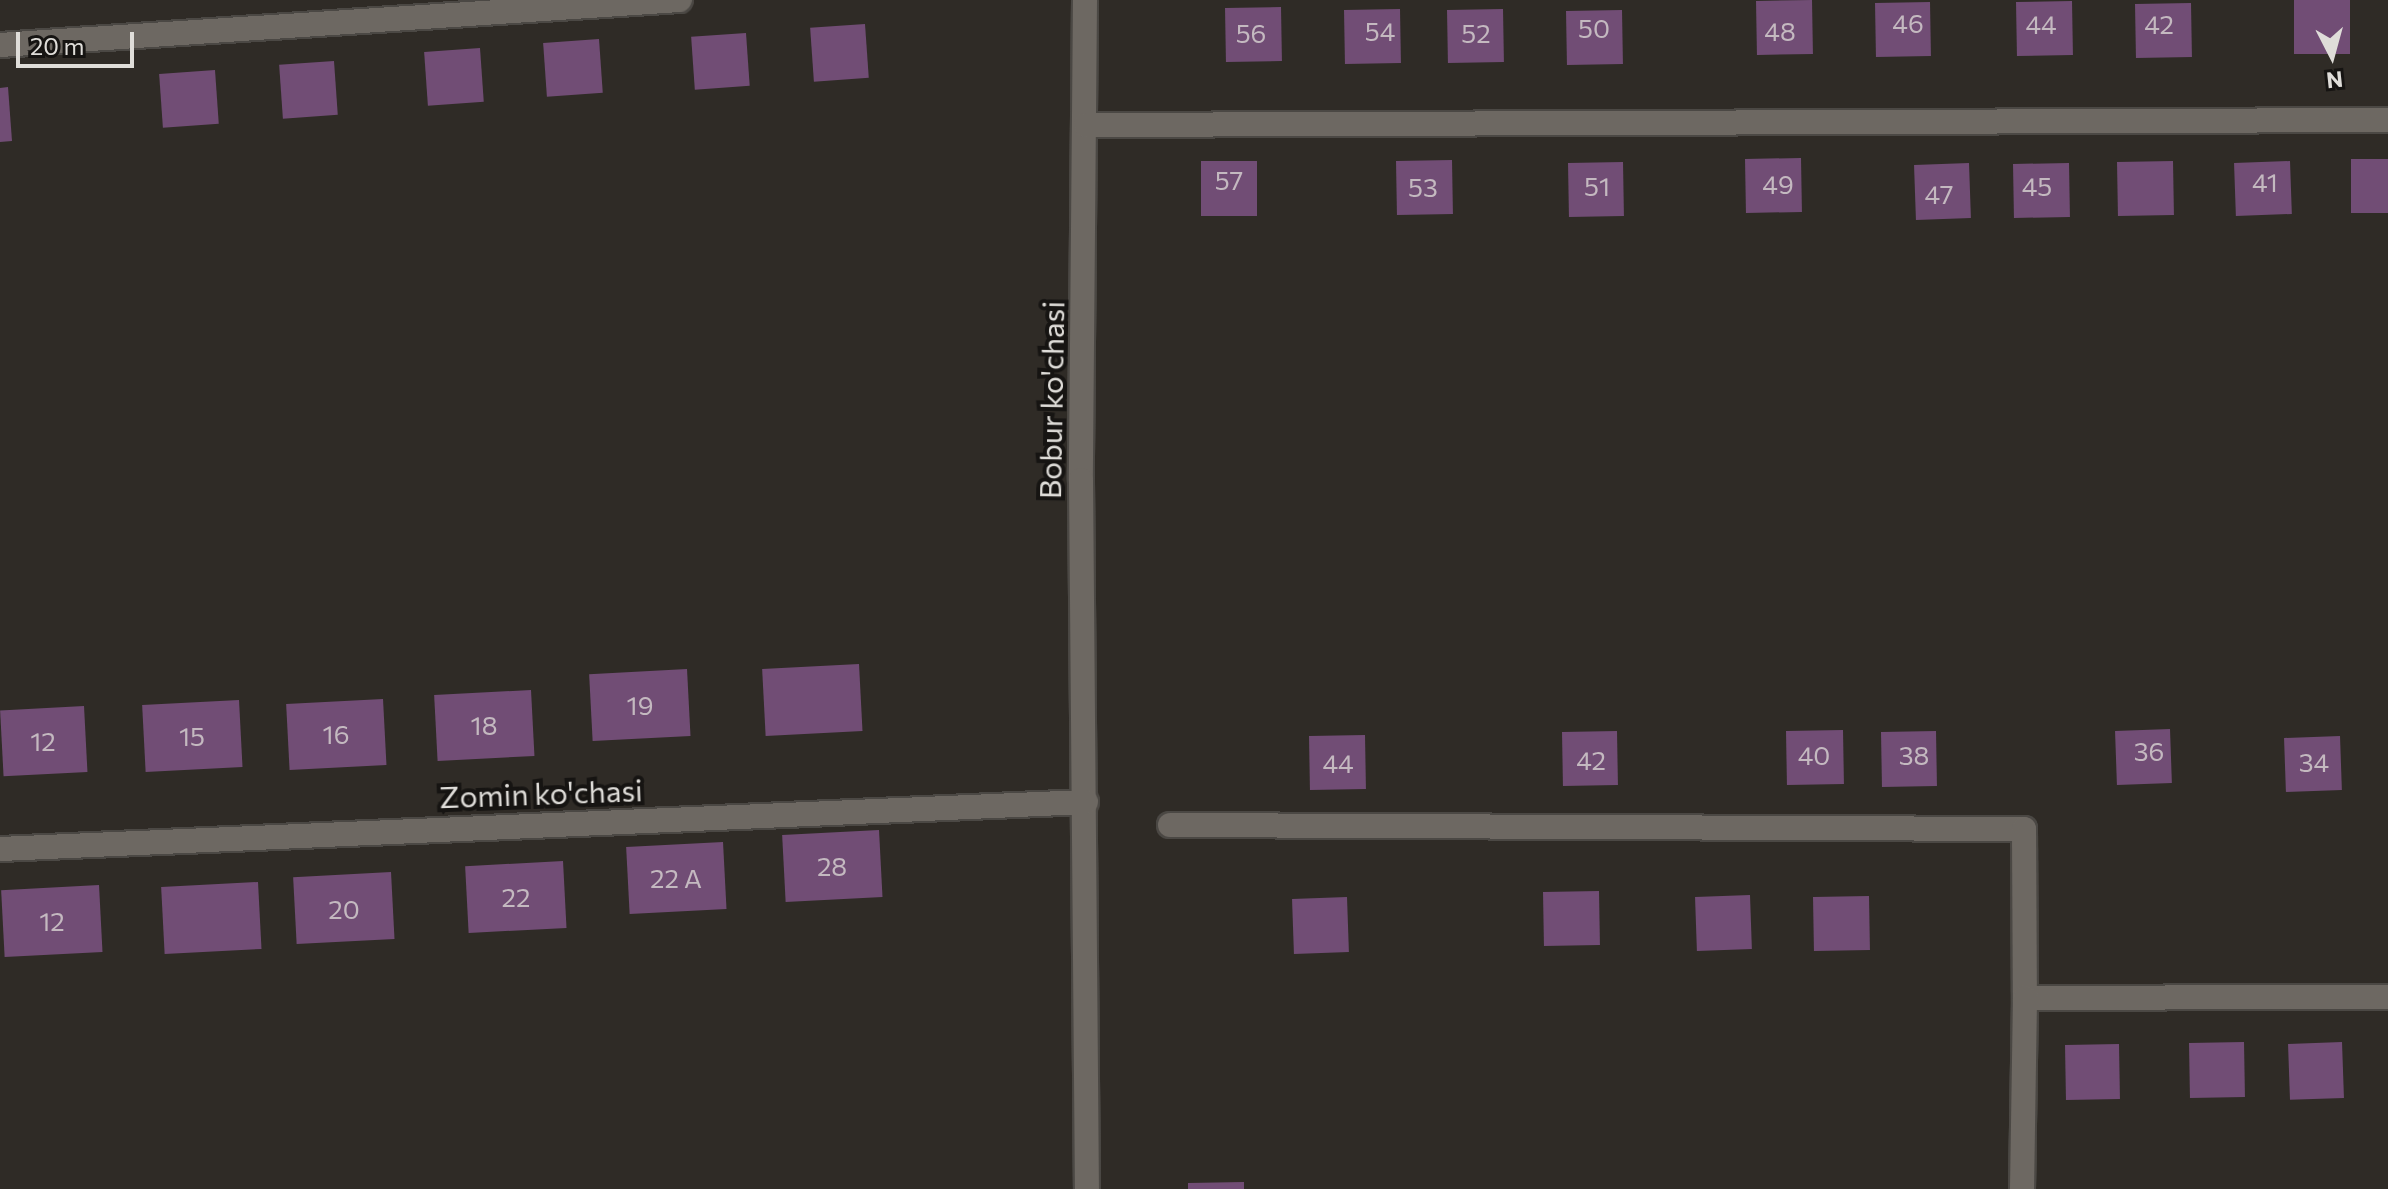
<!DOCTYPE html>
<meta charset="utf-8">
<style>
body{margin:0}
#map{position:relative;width:2388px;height:1189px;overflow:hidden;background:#2f2b26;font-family:Commissioner,sans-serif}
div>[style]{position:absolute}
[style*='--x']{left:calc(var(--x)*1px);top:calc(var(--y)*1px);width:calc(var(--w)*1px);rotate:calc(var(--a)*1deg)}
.building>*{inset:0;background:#714d75;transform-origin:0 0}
.roads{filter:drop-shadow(2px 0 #4b4844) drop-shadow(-2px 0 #4b4844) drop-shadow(0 2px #4b4844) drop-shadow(0 -2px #4b4844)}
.minor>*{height:24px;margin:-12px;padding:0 12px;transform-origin:12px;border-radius:12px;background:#6d6862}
span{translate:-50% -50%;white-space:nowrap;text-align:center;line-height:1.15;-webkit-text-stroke:8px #161412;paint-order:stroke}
.number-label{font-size:26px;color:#c4b9c0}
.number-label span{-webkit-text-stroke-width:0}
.street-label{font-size:30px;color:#dfddd9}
.north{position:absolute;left:2292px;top:16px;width:80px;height:80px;-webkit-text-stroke:6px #161412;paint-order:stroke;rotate:174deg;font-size:22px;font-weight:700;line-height:32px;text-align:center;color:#dfddd9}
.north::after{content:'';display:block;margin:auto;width:28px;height:36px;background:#dfddd9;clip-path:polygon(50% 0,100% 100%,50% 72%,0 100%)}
.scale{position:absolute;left:16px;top:32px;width:118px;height:36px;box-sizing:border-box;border:4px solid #dfddd9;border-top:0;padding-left:10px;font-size:24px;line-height:28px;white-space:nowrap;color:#dfddd9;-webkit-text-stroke:6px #161412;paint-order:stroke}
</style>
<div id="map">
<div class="building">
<div style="left:1812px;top:0;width:54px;height:56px;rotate:89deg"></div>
<div style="left:2294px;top:0;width:56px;height:54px"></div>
<div style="left:2072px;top:1px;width:54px;height:56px;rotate:89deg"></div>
<div style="left:1930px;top:2px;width:54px;height:55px;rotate:89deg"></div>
<div style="left:2191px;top:3px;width:54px;height:56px;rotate:89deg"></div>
<div style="left:1281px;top:7px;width:54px;height:56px;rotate:89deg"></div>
<div style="left:1400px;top:9px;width:54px;height:56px;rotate:89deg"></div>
<div style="left:1503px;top:9px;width:53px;height:56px;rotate:89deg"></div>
<div style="left:1622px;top:10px;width:54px;height:56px;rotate:89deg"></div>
<div style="left:865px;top:24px;width:54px;height:55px;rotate:86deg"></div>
<div style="left:746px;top:33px;width:53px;height:55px;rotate:86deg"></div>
<div style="left:599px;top:39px;width:54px;height:56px;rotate:86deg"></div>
<div style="left:480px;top:48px;width:54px;height:56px;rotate:86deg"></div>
<div style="left:334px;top:61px;width:54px;height:55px;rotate:86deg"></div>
<div style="left:215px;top:70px;width:54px;height:56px;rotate:86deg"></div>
<div style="clip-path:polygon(8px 87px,12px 141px,0 142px,0 88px)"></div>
<div style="left:1801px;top:158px;width:54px;height:56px;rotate:89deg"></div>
<div style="left:2388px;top:159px;width:54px;height:37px;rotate:90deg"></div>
<div style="left:1452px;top:160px;width:54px;height:56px;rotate:89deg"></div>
<div style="left:1201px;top:161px;width:56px;height:55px"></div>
<div style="left:2173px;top:161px;width:54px;height:56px;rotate:89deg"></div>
<div style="left:2290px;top:161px;width:53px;height:56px;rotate:88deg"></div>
<div style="left:1623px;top:162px;width:54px;height:55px;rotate:89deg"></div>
<div style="left:1969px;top:163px;width:55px;height:55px;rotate:88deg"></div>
<div style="left:2069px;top:163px;width:54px;height:56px;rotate:89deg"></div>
<div style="left:859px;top:664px;width:67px;height:97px;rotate:87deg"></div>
<div style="left:687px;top:669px;width:67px;height:98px;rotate:87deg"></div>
<div style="left:531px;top:690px;width:66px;height:97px;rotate:87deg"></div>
<div style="left:383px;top:699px;width:66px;height:97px;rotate:87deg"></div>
<div style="left:239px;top:700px;width:67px;height:97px;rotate:87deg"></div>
<div style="left:84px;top:706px;width:66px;height:84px;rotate:87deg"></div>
<div style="left:2170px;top:729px;width:54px;height:55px;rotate:88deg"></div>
<div style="left:1843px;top:730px;width:54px;height:57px;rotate:89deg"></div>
<div style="left:1617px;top:731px;width:54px;height:55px;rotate:89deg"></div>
<div style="left:1936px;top:731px;width:55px;height:55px;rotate:89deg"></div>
<div style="left:1365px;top:735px;width:54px;height:56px;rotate:89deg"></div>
<div style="left:2340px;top:736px;width:54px;height:56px;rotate:88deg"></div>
<div style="left:879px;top:830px;width:67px;height:97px;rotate:87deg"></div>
<div style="left:723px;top:842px;width:67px;height:97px;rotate:87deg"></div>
<div style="left:563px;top:861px;width:67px;height:98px;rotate:87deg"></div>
<div style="left:391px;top:872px;width:67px;height:98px;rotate:87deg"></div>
<div style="left:258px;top:882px;width:67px;height:97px;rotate:87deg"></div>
<div style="left:99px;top:885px;width:67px;height:98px;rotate:87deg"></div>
<div style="left:1599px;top:891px;width:54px;height:56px;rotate:89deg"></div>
<div style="left:1750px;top:895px;width:54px;height:55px;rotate:88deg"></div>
<div style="left:1869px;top:896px;width:54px;height:56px;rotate:89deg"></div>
<div style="left:1347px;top:897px;width:55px;height:55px;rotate:88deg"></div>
<div style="left:2244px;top:1042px;width:55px;height:55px;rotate:89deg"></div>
<div style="left:2342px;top:1042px;width:56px;height:54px;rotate:88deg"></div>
<div style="left:2119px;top:1044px;width:55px;height:54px;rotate:89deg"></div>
<div style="clip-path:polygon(1244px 1182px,1244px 1189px,1188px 1189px,1188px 1183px)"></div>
</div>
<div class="roads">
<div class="minor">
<div style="--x:1085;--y:0;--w:480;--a:90.5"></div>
<div style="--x:1081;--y:480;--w:709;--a:89.52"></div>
<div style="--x:0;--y:45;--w:681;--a:-3.79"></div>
<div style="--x:1086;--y:125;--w:1302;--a:-0.22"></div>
<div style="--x:1170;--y:825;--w:854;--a:0.27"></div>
<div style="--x:2024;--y:829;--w:169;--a:89.7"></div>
<div style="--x:2025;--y:998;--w:363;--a:-0.2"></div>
<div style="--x:0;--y:849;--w:1087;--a:-2.48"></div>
<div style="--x:2022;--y:1189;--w:191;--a:-89.1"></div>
</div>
</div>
<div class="number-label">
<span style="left:1908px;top:23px">46</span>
<span style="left:2041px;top:24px">44</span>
<span style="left:2159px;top:24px">42</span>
<span style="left:1594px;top:28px">50</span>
<span style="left:1380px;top:31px">54</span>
<span style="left:1780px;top:31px">48</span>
<span style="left:1251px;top:33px">56</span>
<span style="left:1476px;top:33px">52</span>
<span style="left:1229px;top:180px">57</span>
<span style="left:2265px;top:182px">41</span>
<span style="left:1778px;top:184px">49</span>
<span style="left:1597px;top:186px">51</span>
<span style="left:2037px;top:186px">45</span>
<span style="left:1423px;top:187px">53</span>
<span style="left:1939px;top:194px">47</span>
<span style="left:640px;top:705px">19</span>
<span style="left:484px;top:725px">18</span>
<span style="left:336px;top:734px">16</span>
<span style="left:192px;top:736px">15</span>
<span style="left:43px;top:741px">12</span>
<span style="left:2149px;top:751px">36</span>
<span style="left:1814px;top:755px">40</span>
<span style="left:1914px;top:755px">38</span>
<span style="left:1591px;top:760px">42</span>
<span style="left:2314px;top:762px">34</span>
<span style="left:1338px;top:763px">44</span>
<span style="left:832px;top:866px">28</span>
<span style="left:676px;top:878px">22 А</span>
<span style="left:516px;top:897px">22</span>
<span style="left:344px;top:909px">20</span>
<span style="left:52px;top:921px">12</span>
</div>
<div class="street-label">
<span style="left:1051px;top:400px;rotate:-89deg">Bobur ko'chasi</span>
<span style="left:541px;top:793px;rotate:-2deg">Zomin ko'chasi</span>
</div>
<div class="north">N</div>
<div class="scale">20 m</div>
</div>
